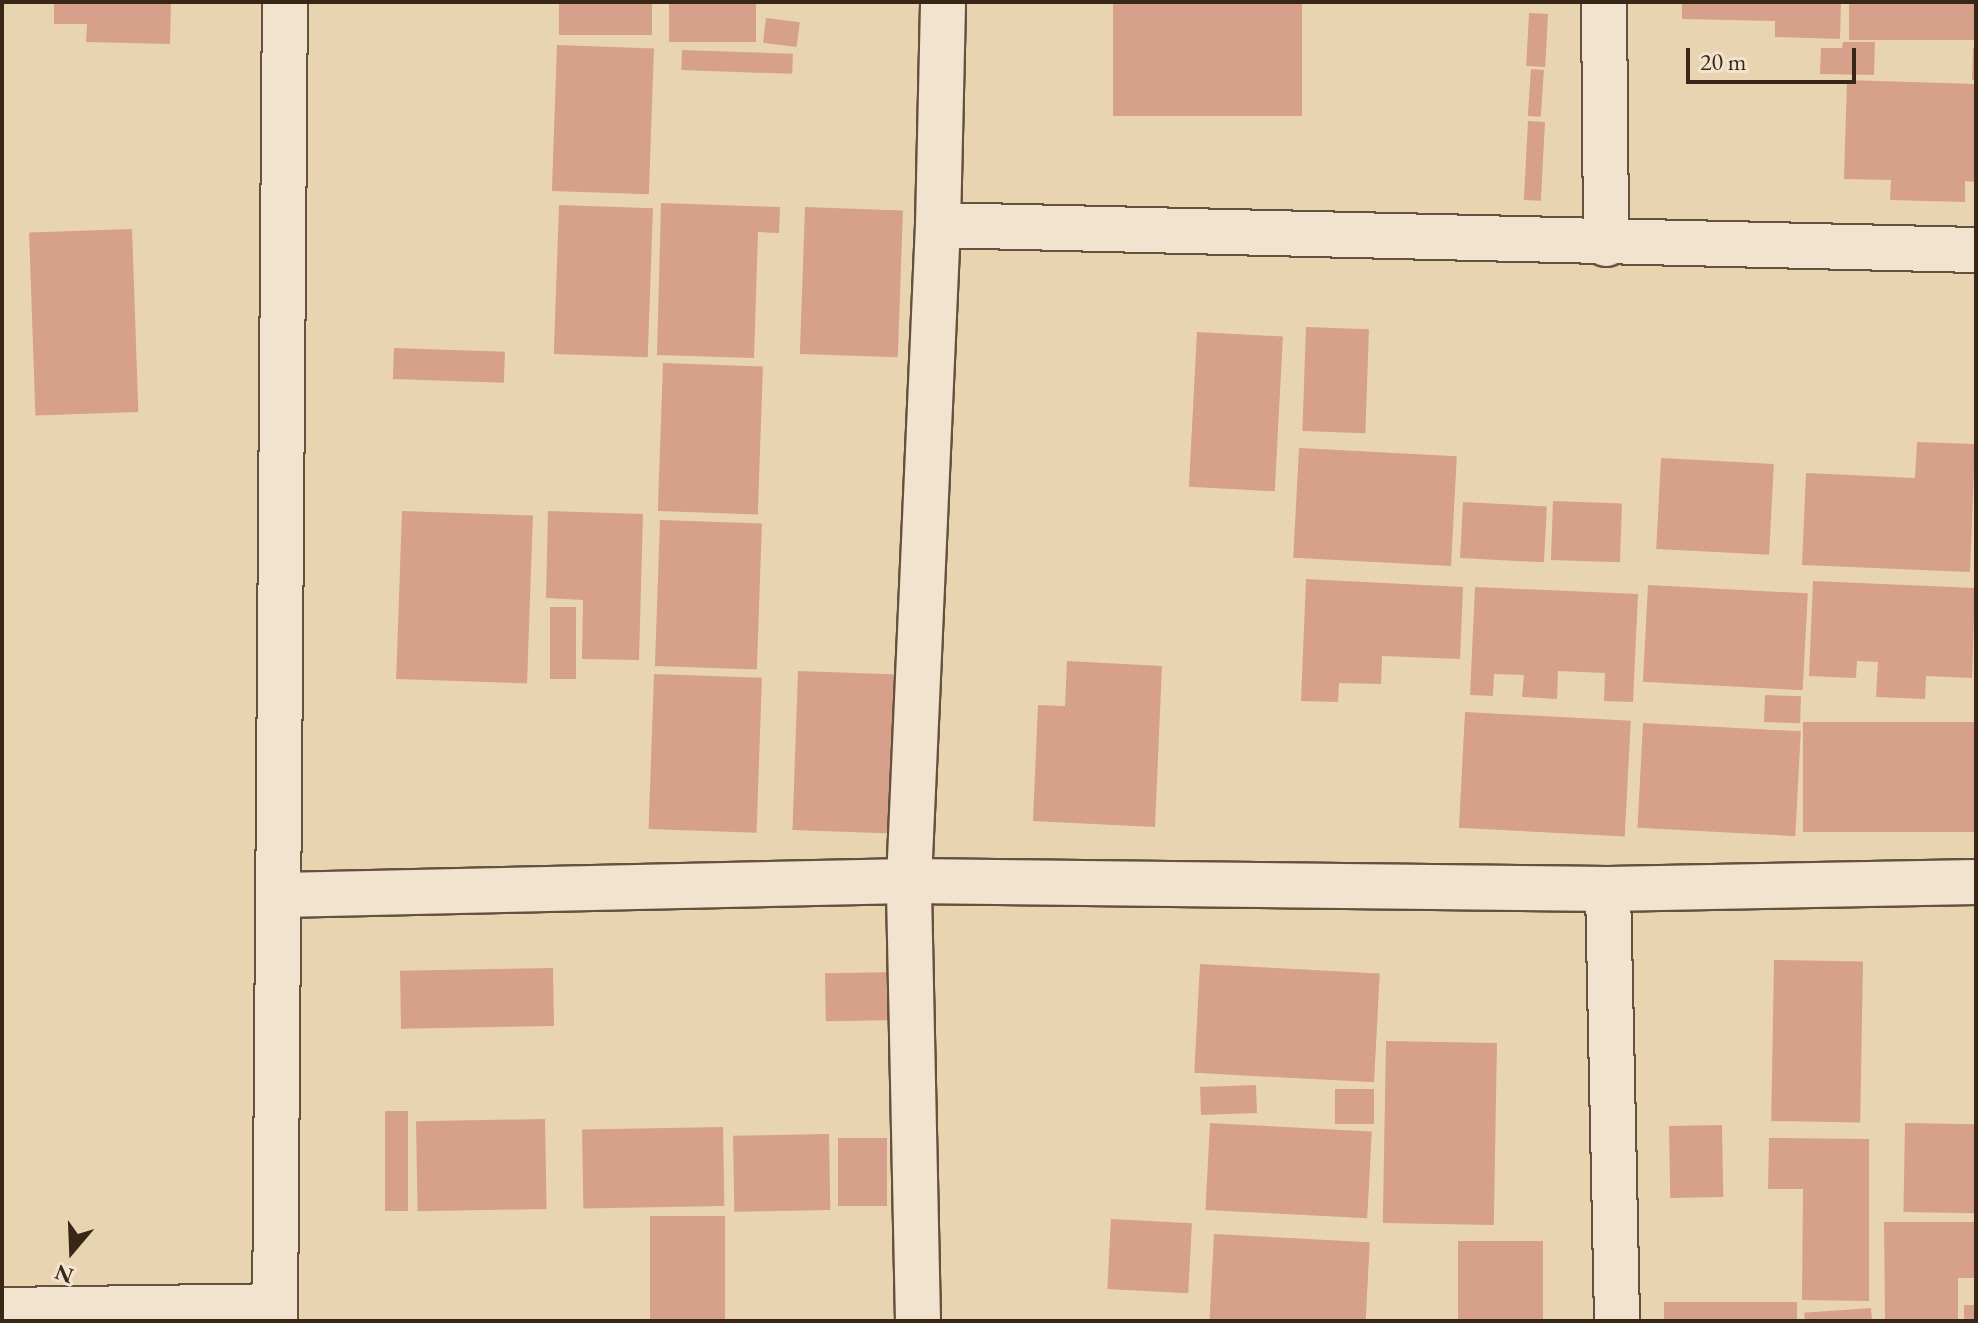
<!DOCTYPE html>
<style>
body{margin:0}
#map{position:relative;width:1978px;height:1323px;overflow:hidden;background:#e9d4b2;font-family:"EB Garamond",serif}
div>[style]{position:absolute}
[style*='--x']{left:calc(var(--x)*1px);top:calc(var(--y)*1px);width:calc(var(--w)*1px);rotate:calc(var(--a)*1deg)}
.building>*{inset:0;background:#d7a08a;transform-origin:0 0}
.roads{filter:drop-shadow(2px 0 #64523e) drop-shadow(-2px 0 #64523e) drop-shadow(0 2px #64523e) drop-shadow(0 -2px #64523e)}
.street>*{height:44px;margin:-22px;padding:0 22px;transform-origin:22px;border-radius:22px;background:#f1e3cd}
span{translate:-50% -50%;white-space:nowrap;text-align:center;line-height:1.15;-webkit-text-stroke:6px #f1e3cd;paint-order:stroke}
.frame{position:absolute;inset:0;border:4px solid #382617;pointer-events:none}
.north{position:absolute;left:32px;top:1211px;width:80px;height:80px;-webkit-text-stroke:6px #f1e3cd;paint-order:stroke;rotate:199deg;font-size:22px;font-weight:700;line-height:32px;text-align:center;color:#382617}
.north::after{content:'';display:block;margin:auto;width:28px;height:36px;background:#382617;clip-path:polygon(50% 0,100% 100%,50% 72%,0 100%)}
.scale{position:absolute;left:1686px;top:48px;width:170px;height:36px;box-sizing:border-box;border:4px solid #382617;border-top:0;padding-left:10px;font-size:24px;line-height:28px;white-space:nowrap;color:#382617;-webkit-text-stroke:6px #f1e3cd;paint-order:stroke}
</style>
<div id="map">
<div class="building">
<div style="clip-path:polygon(54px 2px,171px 2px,170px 44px,86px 42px,87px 24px,54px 24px)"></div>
<div style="left:559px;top:2px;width:93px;height:33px"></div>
<div style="left:669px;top:2px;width:87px;height:40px"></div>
<div style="left:1113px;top:2px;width:189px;height:114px"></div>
<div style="clip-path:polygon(1682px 2px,1841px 2px,1840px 39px,1775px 37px,1775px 21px,1682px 19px)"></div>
<div style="left:1849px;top:2px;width:127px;height:38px"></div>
<div style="left:1529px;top:13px;width:19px;height:53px;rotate:3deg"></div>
<div style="left:766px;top:18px;width:34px;height:25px;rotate:7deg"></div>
<div style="clip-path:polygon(1843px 42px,1875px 42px,1874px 75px,1820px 74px,1821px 48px,1842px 48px)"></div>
<div style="left:557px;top:45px;width:97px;height:146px;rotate:2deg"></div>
<div style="clip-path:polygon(1973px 48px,1976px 48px,1976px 80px,1972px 80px)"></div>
<div style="left:682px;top:50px;width:111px;height:20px;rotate:2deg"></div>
<div style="left:1531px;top:69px;width:13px;height:47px;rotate:4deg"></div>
<div style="clip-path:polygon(1847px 80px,1976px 84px,1976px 182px,1965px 181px,1965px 202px,1890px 200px,1891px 180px,1844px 179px)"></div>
<div style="left:1528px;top:121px;width:17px;height:79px;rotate:3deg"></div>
<div style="clip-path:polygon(661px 203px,780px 207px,779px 233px,758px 232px,754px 358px,657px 355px)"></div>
<div style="left:559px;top:205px;width:94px;height:149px;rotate:2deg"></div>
<div style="left:805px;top:207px;width:98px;height:147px;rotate:2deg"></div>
<div style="left:132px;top:229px;width:183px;height:103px;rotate:88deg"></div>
<div style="left:1306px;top:327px;width:63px;height:104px;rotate:2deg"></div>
<div style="left:1197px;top:332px;width:86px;height:155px;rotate:3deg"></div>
<div style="left:394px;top:348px;width:111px;height:31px;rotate:2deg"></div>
<div style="left:663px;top:363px;width:100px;height:148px;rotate:2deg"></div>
<div style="clip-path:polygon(1917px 442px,1975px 444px,1970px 572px,1802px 565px,1806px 473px,1915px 478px)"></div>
<div style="left:1299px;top:448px;width:158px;height:110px;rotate:3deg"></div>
<div style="left:1661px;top:458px;width:113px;height:91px;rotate:3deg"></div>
<div style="left:1553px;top:501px;width:69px;height:59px;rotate:2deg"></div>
<div style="left:1463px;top:502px;width:84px;height:56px;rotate:3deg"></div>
<div style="left:402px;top:511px;width:131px;height:168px;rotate:2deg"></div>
<div style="clip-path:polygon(548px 511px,643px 514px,639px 660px,582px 659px,583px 600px,546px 598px)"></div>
<div style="left:660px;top:520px;width:102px;height:146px;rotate:2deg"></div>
<div style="clip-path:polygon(1306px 579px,1463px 587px,1460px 659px,1382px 656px,1381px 684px,1339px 683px,1338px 702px,1301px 701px)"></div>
<div style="clip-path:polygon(1813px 581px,1975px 588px,1972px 678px,1926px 676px,1925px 699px,1876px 697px,1878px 662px,1857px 661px,1856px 678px,1809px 676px)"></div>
<div style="left:1648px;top:585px;width:160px;height:97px;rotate:3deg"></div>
<div style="clip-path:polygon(1475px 587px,1638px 594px,1633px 702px,1604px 701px,1605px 673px,1558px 671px,1557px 699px,1522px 697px,1524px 675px,1494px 674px,1493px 696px,1470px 695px)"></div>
<div style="left:550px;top:607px;width:26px;height:72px"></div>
<div style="clip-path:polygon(1067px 661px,1162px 666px,1155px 827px,1033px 821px,1038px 705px,1065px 706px)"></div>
<div style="left:798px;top:671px;width:108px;height:159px;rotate:2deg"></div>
<div style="left:654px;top:674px;width:108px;height:155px;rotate:2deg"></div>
<div style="left:1765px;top:695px;width:36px;height:27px;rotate:2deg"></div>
<div style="left:1465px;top:712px;width:166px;height:116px;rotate:3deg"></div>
<div style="left:1803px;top:722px;width:173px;height:110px"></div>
<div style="left:1643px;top:723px;width:158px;height:105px;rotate:3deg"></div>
<div style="left:1774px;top:960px;width:89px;height:161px;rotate:1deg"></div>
<div style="left:1200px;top:964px;width:180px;height:109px;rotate:3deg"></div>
<div style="left:553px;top:968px;width:58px;height:153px;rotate:89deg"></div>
<div style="left:900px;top:972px;width:48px;height:75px;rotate:89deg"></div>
<div style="left:1386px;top:1041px;width:111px;height:182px;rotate:1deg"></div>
<div style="left:1256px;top:1085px;width:28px;height:56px;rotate:88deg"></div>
<div style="left:1335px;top:1089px;width:39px;height:35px"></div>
<div style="left:385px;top:1111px;width:23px;height:100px"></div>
<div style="left:545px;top:1119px;width:90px;height:129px;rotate:89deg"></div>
<div style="left:1210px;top:1123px;width:162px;height:87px;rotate:3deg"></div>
<div style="left:1905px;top:1123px;width:71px;height:89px;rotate:1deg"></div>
<div style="left:1722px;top:1125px;width:72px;height:53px;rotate:89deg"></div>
<div style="left:723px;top:1127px;width:79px;height:141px;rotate:89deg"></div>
<div style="left:829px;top:1134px;width:76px;height:96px;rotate:89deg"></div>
<div style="left:838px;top:1138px;width:49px;height:68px"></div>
<div style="clip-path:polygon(1769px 1138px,1869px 1139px,1869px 1301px,1802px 1300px,1803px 1189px,1768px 1189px)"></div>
<div style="left:650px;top:1216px;width:75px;height:105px"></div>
<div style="left:1111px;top:1219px;width:81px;height:70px;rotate:3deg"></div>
<div style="clip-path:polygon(1884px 1222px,1976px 1222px,1976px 1278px,1958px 1278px,1958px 1321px,1885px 1321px)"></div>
<div style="left:1214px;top:1234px;width:156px;height:87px;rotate:3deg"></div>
<div style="left:1458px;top:1241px;width:85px;height:80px"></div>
<div style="left:1664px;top:1302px;width:133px;height:19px"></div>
<div style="left:1964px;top:1305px;width:12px;height:16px"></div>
<div style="left:1871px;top:1308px;width:13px;height:67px;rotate:86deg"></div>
</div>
<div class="roads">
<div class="street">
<div style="--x:1604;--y:2;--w:242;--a:89.5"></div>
<div style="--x:938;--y:225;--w:1038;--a:1.38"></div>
<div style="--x:1608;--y:889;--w:432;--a:88.8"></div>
<div style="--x:281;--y:895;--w:628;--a:-1.28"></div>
<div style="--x:909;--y:881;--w:699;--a:0.66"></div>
<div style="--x:1608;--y:889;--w:368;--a:-1.1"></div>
<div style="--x:2;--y:1310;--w:273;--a:-0.8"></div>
<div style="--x:275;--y:1321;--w:1319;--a:-89.57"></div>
<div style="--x:918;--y:1321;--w:440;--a:-91.2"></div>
<div style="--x:909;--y:881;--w:657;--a:-87.47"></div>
<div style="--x:938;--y:225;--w:223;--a:-88.7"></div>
</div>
</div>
<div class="frame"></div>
<div class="north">N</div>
<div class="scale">20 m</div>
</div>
